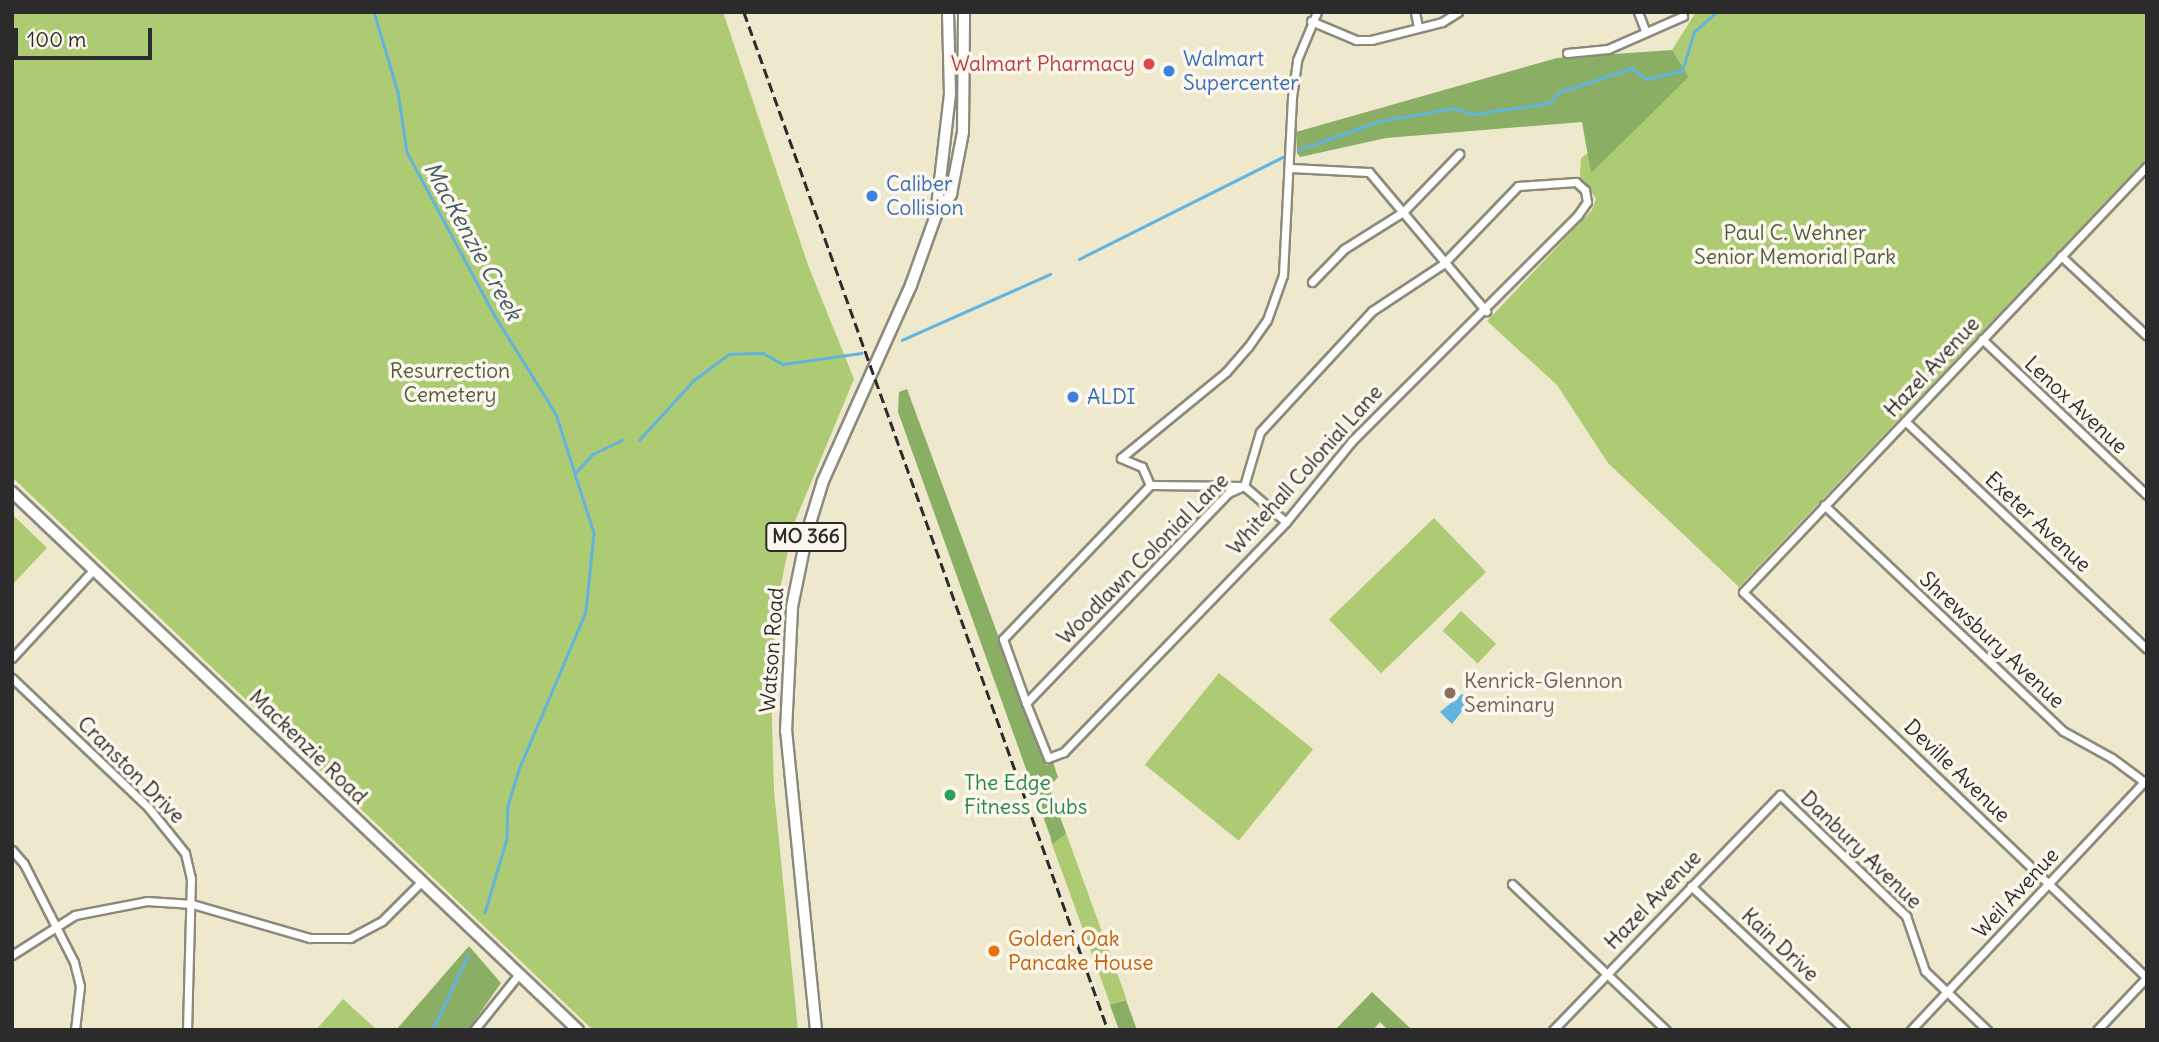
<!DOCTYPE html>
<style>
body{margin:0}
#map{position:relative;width:2159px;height:1042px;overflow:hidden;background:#eee8cd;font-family:Delius,sans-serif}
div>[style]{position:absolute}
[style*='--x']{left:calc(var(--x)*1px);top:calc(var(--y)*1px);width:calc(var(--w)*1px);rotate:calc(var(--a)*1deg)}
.green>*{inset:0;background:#adcb72;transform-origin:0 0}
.forest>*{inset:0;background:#8aaf64}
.water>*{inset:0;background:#62b4de}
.stream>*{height:2.5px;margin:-1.25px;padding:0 1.25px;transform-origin:1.25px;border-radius:1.25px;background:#62b4de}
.roads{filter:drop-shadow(2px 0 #8c8a7c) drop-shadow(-2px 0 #8c8a7c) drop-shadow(0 2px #8c8a7c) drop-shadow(0 -2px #8c8a7c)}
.minor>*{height:7px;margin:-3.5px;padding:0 3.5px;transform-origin:3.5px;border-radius:3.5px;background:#fff}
.secondary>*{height:10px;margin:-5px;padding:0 5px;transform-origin:5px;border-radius:5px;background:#fff}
.primary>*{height:10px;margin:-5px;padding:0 5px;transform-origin:5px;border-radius:5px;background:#fff}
.rail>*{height:2.5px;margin-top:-1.25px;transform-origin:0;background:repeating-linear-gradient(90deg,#2b2b2b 0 10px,transparent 0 15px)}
.dots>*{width:19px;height:19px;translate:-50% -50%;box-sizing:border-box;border:4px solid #fbf7ec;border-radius:50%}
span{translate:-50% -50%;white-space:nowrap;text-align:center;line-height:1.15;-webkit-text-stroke:7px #fbf7ec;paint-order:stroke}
.shield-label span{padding:2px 5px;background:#fbf7ec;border:2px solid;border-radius:5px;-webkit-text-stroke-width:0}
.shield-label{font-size:19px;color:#2b2b2b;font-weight:700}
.shop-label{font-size:21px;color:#366cbe}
.left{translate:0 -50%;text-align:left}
.health-label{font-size:21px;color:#be3a42}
.right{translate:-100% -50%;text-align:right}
.park-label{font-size:21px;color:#525b40}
.street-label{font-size:21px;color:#2b2b2b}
.education-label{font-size:21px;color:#785e54}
.leisure-label{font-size:21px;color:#27864d}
.food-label{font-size:21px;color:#c56008}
.water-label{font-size:23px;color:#3e5b6a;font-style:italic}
.frame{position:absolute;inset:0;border:14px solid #2b2b2b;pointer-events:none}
.scale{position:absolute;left:14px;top:28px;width:138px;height:32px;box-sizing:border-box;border:4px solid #2b2b2b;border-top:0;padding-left:9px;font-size:21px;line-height:24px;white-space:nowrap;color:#2b2b2b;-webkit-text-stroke:5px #fbf7ec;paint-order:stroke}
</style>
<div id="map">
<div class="green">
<div style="clip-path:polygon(12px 12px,723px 12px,808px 265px,854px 379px,793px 526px,776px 609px,771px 687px,774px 791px,798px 1030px,593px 1030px,12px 477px)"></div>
<div style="clip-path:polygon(1696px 12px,2147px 12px,2147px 158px,1739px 587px,1608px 463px,1557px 385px,1487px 321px,1592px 210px,1596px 199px,1580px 176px,1581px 158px,1588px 153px,1591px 172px,1689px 77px,1672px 50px)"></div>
<div style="clip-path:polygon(12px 514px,47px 548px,12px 585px)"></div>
<div style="left:1434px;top:518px;width:75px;height:146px;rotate:46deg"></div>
<div style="left:1461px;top:611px;width:48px;height:27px;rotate:43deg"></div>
<div style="left:1219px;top:673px;width:121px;height:118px;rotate:39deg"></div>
<div style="left:1066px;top:833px;width:177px;height:17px;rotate:70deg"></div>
<div style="clip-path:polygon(343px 999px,377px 1030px,316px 1030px)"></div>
</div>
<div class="forest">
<div style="clip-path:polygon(1672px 50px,1689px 77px,1591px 173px,1582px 122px,1386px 138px,1300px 157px,1297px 153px,1296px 132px,1557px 58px)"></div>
<div style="clip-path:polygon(907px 389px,1046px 765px,1053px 762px,1058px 777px,1049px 787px,1066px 833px,1053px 844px,898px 412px,899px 392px)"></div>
<div style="clip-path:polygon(469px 946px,501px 983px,468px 1030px,396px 1030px)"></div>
<div style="clip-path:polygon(1372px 992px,1412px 1030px,1388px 1030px,1380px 1022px,1373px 1030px,1335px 1030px)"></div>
<div style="clip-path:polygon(1126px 1000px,1137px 1030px,1119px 1030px,1110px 1005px)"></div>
</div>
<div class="water">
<div style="clip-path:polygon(1462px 694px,1470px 701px,1452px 724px,1440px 712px)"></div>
</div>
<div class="stream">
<div style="--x:374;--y:12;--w:84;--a:73.3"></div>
<div style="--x:398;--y:92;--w:61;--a:81.5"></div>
<div style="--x:407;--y:152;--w:186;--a:61.8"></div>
<div style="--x:495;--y:316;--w:115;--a:58.1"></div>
<div style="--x:556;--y:414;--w:125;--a:72.3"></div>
<div style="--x:594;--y:533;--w:79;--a:95.8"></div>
<div style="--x:586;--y:612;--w:172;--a:113"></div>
<div style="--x:519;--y:770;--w:38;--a:107"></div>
<div style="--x:508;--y:806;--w:33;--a:92"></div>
<div style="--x:507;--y:839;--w:77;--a:106.6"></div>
<div style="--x:1298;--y:150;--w:87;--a:-19.5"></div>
<div style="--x:1380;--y:121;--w:75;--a:-10"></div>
<div style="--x:1454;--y:108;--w:21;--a:17"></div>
<div style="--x:1474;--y:114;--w:77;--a:-8.2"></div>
<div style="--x:1550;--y:103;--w:14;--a:-51"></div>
<div style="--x:1559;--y:92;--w:77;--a:-18.2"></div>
<div style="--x:1632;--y:68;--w:18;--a:38"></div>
<div style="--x:1646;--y:79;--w:37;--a:-13"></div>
<div style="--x:1682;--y:71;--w:41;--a:-72.9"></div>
<div style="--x:1694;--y:32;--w:30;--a:-42"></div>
<div style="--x:1079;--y:259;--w:228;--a:-26.6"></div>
<div style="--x:902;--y:340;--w:162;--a:-24"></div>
<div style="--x:639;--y:440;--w:81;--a:-47.5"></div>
<div style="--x:694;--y:380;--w:44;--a:-36.6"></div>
<div style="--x:729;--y:354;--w:34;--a:-2"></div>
<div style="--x:763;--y:353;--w:23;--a:29"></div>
<div style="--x:783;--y:364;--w:79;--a:-8"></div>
<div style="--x:576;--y:472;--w:25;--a:-47"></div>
<div style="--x:593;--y:454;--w:32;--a:-26"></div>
<div style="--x:432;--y:1030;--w:83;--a:-64.4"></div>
</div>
<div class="roads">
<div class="minor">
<div style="--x:1415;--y:12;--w:16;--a:79"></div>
<div style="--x:1638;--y:12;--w:19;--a:69"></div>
<div style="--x:1311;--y:21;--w:49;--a:22.9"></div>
<div style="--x:1356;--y:40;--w:15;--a:0"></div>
<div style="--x:1371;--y:40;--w:73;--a:-14.2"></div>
<div style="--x:1442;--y:22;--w:19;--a:-32"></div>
<div style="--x:1567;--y:53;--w:41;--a:-5.6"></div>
<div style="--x:1608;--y:49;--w:82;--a:-23.7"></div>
<div style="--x:1290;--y:168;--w:79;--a:2.9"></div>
<div style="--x:1369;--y:172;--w:182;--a:49.9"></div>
<div style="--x:2061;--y:256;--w:117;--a:42.9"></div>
<div style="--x:1312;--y:282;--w:46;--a:-45.9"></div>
<div style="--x:1344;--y:249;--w:70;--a:-32.1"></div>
<div style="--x:1403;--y:212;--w:81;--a:-46"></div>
<div style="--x:1982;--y:339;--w:227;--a:43.4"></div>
<div style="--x:1905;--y:421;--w:332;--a:43.3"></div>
<div style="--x:1150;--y:485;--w:20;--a:-114"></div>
<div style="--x:1142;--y:467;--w:23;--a:-157"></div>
<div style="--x:1121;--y:458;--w:136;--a:-39.3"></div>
<div style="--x:1226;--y:372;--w:33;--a:-49"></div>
<div style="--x:1248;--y:347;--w:33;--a:-55"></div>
<div style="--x:1267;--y:320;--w:48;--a:-70.4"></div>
<div style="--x:1283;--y:275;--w:178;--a:-87.1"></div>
<div style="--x:1292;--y:97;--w:37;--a:-82"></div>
<div style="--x:1297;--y:60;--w:52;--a:-67.4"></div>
<div style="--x:1824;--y:505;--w:329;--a:43.4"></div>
<div style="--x:2063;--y:731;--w:56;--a:28.9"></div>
<div style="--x:2112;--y:758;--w:44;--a:36.6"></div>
<div style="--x:12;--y:658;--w:121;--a:-47.3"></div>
<div style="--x:12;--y:678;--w:187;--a:43.5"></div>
<div style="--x:148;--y:807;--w:59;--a:51.2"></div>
<div style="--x:185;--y:853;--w:26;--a:77"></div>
<div style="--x:191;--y:878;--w:152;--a:91.5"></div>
<div style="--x:1026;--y:703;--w:291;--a:-46.1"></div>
<div style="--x:1228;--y:493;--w:17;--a:-24"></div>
<div style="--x:1244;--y:486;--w:56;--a:-73.5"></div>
<div style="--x:1260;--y:432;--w:165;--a:-47.2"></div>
<div style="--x:1372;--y:311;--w:85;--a:-33.5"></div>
<div style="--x:1443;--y:264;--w:108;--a:-46.1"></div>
<div style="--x:1518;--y:186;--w:58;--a:-3.9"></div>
<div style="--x:1576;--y:182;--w:12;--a:42"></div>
<div style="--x:1585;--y:190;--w:12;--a:81"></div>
<div style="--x:1587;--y:202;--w:16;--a:125"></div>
<div style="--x:1578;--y:215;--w:320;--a:135"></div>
<div style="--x:1352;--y:441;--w:104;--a:129.2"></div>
<div style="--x:1286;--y:522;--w:320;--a:134"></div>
<div style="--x:1064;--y:752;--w:17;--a:159"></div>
<div style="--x:1048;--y:758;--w:59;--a:-111.8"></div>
<div style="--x:1026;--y:703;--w:68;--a:-109.8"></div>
<div style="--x:1003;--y:639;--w:213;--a:-46.3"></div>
<div style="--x:1150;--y:485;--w:94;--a:0.6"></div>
<div style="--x:1244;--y:486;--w:55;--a:40.6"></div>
<div style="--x:12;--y:850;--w:18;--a:49"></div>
<div style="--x:24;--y:864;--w:110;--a:63"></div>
<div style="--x:74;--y:962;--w:25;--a:76"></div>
<div style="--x:80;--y:986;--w:44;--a:96.5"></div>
<div style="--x:1512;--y:884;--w:212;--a:43.5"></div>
<div style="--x:1691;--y:886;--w:211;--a:43.1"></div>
<div style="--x:12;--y:955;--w:75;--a:-32.4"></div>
<div style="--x:75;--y:915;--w:73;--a:-11"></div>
<div style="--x:147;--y:901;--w:45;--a:3.8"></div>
<div style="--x:192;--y:904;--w:123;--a:16.1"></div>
<div style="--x:310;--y:938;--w:40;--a:0"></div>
<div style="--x:350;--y:938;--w:36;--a:-28"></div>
<div style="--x:382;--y:921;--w:57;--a:-45"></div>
<div style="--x:2146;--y:977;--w:557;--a:-136.31"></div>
<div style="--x:1743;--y:592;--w:587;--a:-46.52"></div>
<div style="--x:474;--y:1030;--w:72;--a:-51.2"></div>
<div style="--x:1553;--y:1030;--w:327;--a:-46"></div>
<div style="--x:1780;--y:795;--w:175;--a:43.8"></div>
<div style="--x:1906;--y:916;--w:58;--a:70.9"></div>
<div style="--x:1925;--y:971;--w:86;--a:43.6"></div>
<div style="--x:1911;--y:1030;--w:342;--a:-46.8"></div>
<div style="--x:2097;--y:1030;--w:73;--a:-46.7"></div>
</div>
<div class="secondary">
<div style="--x:12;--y:492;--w:781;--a:43.55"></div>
</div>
<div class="primary">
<div style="--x:936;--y:215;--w:26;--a:-54"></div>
<div style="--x:951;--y:194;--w:63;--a:-79"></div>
<div style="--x:963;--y:132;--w:120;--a:-89.5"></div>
<div style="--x:816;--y:1030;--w:301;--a:-95.7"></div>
<div style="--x:786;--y:731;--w:124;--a:-87.2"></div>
<div style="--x:792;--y:607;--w:76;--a:-78.5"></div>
<div style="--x:807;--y:533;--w:54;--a:-72.9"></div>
<div style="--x:823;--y:481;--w:215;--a:-65.8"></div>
<div style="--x:911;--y:285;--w:74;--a:-70.3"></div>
<div style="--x:936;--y:215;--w:122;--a:-83.4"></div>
<div style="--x:950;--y:94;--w:82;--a:-91.4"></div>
</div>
</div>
<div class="rail">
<div style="--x:744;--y:12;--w:1081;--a:70.32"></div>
</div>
<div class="dots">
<div style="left:1149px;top:64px;background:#e0444e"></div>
<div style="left:1169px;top:71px;background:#3f7fe0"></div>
<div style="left:872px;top:196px;background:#3f7fe0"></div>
<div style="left:1073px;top:397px;background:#3f7fe0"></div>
<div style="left:1450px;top:693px;background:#8d6e63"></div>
<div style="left:950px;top:795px;background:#2e9e5b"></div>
<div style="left:994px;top:951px;background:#e8710a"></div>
</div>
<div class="shield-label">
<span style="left:806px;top:537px">MO 366</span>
</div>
<div class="shop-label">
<span class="left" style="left:1183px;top:71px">Walmart<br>Supercenter</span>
<span class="left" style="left:886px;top:196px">Caliber<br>Collision</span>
<span class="left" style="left:1087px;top:397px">ALDI</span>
</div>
<div class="health-label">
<span class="right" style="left:1135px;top:64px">Walmart Pharmacy</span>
</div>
<div class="park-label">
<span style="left:1795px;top:245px">Paul C. Wehner<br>Senior Memorial Park</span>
<span style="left:450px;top:383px">Resurrection<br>Cemetery</span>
</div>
<div class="street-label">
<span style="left:1932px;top:367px;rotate:-47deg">Hazel Avenue</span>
<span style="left:2076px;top:405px;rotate:43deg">Lenox Avenue</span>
<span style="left:1305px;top:470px;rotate:-48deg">Whitehall Colonial Lane</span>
<span style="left:2038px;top:522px;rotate:43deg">Exeter Avenue</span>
<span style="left:1143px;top:559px;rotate:-45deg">Woodlawn Colonial Lane</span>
<span style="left:1992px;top:640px;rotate:43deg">Shrewsbury Avenue</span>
<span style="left:772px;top:650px;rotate:-86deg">Watson Road</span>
<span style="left:308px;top:747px;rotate:44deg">Mackenzie Road</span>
<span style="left:131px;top:770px;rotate:45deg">Cranston Drive</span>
<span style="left:1957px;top:771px;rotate:44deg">Deville Avenue</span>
<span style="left:1861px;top:850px;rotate:44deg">Danbury Avenue</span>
<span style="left:2016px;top:893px;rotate:-47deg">Weil Avenue</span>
<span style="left:1653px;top:900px;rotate:-46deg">Hazel Avenue</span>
<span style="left:1780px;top:945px;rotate:43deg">Kain Drive</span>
</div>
<div class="education-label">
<span class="left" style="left:1464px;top:693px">Kenrick-Glennon<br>Seminary</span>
</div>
<div class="leisure-label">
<span class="left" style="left:964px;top:795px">The Edge<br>Fitness Clubs</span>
</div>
<div class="food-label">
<span class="left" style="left:1008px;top:951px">Golden Oak<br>Pancake House</span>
</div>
<div class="water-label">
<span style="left:473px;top:241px;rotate:61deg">MacKenzie Creek</span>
</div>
<div class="frame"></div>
<div class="scale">100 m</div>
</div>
